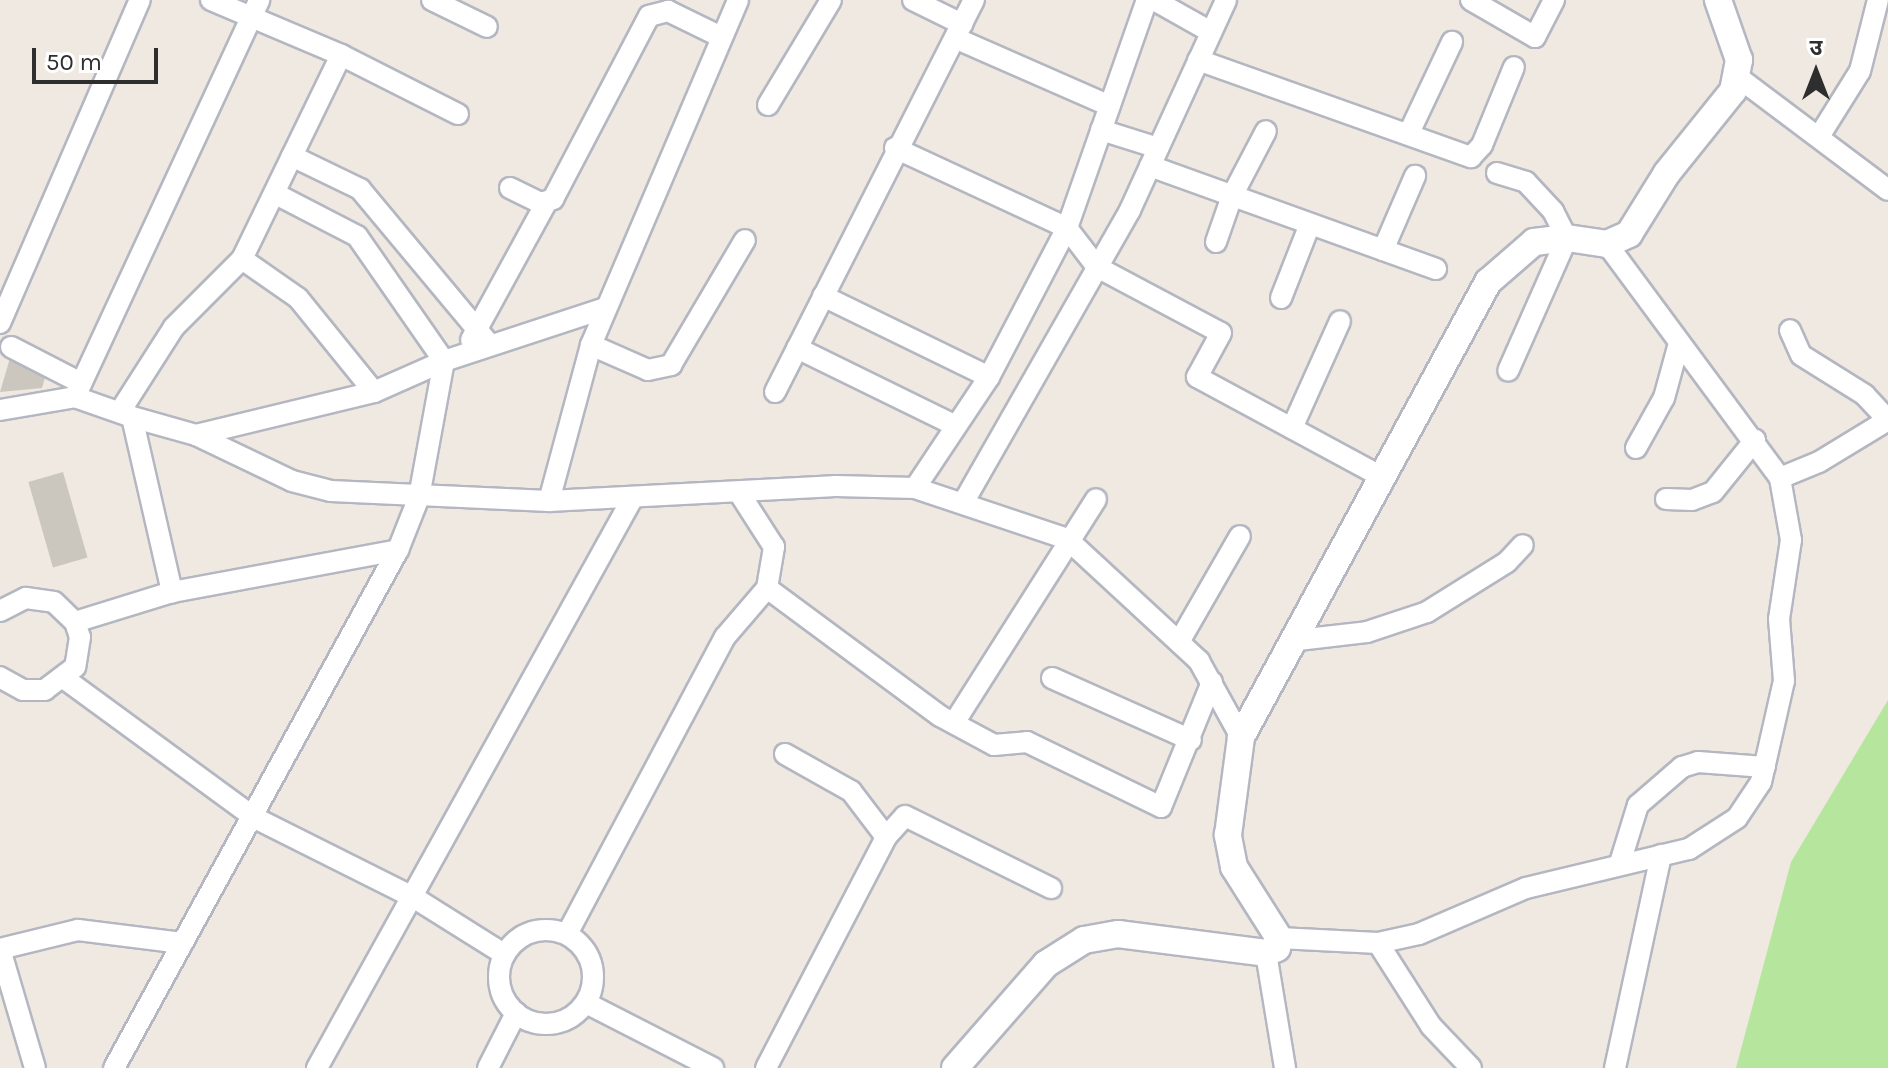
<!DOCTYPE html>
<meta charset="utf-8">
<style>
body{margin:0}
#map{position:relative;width:1888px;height:1068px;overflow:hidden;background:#efe9e1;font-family:Karla,"Noto Sans Devanagari",sans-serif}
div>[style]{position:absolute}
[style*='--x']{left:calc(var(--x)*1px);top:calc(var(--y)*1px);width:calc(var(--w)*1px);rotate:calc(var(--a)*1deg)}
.green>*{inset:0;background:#b6e59e}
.building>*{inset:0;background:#cbc7bf;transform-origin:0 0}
.roads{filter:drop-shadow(2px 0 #b4b7c1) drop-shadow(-2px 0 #b4b7c1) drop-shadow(0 2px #b4b7c1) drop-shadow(0 -2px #b4b7c1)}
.minor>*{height:20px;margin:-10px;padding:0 10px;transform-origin:10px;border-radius:10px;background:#fff}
.minor>.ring{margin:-10px;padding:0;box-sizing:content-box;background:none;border:20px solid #fff;border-radius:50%}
.tertiary>*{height:26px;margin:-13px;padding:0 13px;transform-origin:13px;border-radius:13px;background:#fff}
span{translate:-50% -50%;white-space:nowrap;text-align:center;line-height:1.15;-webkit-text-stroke:7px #fff;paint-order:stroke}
.north{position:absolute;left:1776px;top:32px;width:80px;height:80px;-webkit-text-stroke:6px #fff;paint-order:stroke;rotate:0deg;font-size:22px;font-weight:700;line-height:32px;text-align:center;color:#2e2e2e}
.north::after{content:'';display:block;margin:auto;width:28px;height:36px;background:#2e2e2e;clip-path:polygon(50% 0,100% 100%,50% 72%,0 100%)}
.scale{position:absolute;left:32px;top:48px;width:126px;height:36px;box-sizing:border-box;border:4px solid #2e2e2e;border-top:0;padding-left:10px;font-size:24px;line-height:28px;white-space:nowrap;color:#2e2e2e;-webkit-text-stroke:6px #fff;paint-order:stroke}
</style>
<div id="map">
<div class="green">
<div style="clip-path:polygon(1888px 700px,1888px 1068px,1736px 1068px,1791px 862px)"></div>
</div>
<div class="building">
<div style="clip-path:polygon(10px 358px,46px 374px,42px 388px,0 392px)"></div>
<div style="left:63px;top:472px;width:89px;height:36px;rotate:74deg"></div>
</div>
<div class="roads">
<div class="minor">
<div style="--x:211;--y:0;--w:141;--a:22.9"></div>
<div style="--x:341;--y:55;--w:131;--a:26.8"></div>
<div style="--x:432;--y:0;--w:61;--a:26.1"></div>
<div style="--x:913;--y:0;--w:55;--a:26.1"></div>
<div style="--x:1154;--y:0;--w:65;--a:29.3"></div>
<div style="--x:1471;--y:0;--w:74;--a:30"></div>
<div style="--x:1535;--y:37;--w:42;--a:-62.8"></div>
<div style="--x:955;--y:38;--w:169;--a:23.7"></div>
<div style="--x:1198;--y:60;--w:290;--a:19.6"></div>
<div style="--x:1471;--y:157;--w:16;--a:-47"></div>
<div style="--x:1482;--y:145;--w:84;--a:-67.7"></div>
<div style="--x:1739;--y:78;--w:186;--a:36.9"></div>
<div style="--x:768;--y:105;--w:122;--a:-59"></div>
<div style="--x:1101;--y:130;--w:60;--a:17.5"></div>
<div style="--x:1409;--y:133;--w:101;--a:-64.7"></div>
<div style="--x:1820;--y:135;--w:75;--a:-58"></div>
<div style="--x:1860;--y:71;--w:73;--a:-75.8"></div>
<div style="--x:895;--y:148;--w:190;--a:24.9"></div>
<div style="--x:1067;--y:228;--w:49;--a:52.4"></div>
<div style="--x:1097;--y:267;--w:140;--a:28"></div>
<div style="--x:1221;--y:333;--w:50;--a:118.6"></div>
<div style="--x:1197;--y:377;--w:213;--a:28.4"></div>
<div style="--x:292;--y:156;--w:76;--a:25.9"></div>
<div style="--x:360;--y:189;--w:203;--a:50.2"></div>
<div style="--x:1150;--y:166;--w:304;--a:19.8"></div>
<div style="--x:1497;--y:173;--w:30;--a:17"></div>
<div style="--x:1526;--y:182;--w:40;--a:47"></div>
<div style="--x:1553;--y:211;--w:30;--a:63"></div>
<div style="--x:1567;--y:238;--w:145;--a:113.9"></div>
<div style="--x:510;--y:188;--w:34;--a:26"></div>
<div style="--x:541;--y:203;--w:13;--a:-18"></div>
<div style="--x:553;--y:199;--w:207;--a:-62.3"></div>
<div style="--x:649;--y:16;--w:20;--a:-15"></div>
<div style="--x:668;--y:11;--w:57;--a:26.1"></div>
<div style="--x:1216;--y:242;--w:49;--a:-70.8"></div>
<div style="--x:1232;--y:196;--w:73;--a:-62.4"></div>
<div style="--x:1383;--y:250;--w:81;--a:-66.6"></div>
<div style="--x:242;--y:259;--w:68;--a:34.9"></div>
<div style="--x:298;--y:298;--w:121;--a:51"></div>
<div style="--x:823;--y:296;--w:185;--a:26"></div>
<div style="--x:1281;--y:298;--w:79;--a:-68.6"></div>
<div style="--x:0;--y:323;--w:352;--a:-66.6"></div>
<div style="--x:471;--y:340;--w:156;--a:-61.3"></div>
<div style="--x:591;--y:345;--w:62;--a:23.7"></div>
<div style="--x:648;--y:370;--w:24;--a:-12"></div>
<div style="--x:671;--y:365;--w:145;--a:-59.4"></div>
<div style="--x:11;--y:347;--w:79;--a:27.2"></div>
<div style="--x:797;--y:348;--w:177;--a:26.1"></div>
<div style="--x:775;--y:392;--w:440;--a:-63.1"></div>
<div style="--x:75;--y:397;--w:438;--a:-65.1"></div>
<div style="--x:0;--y:410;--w:76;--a:-9.8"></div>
<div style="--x:75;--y:397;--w:60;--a:19.3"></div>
<div style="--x:132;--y:417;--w:180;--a:77.1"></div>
<div style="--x:121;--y:410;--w:98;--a:-57.4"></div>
<div style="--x:174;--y:327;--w:96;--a:-45"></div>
<div style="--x:242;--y:259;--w:227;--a:-64.1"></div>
<div style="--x:132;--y:417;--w:66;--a:15.7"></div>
<div style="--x:196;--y:435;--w:106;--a:25.6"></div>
<div style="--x:292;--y:481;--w:40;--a:14.4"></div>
<div style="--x:331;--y:491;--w:218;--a:2.6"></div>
<div style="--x:549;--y:501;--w:287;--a:-3"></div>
<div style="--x:836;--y:486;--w:79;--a:1.5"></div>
<div style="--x:915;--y:488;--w:160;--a:18.5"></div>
<div style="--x:1067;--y:539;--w:180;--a:42.7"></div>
<div style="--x:1199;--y:661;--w:87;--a:61.1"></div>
<div style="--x:1292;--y:428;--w:117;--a:-65.8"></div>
<div style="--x:196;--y:435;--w:183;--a:-13.6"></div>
<div style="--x:374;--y:392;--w:77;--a:-23.9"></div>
<div style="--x:444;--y:361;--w:169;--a:-18.2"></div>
<div style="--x:1636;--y:448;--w:57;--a:-60.8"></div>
<div style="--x:1664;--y:398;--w:57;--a:-74.7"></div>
<div style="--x:1780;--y:478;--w:42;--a:-22.3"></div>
<div style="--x:1819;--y:462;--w:81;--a:-31.3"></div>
<div style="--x:1888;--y:420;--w:34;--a:-133"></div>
<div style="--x:1865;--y:395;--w:75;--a:-148"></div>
<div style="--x:1801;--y:355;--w:27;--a:-114"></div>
<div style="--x:915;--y:488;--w:133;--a:-56.3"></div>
<div style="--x:989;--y:377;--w:168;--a:-62.4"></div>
<div style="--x:1067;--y:228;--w:242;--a:-70.7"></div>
<div style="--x:1666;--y:499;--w:26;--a:2"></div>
<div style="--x:1692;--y:500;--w:22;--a:-21"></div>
<div style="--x:1713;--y:492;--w:67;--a:-51.1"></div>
<div style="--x:549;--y:501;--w:162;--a:-74.9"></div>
<div style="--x:591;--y:345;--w:375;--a:-66.9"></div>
<div style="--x:963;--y:503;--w:337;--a:-60.3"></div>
<div style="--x:1130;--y:210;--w:231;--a:-65.4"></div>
<div style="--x:767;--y:588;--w:215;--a:36.5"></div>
<div style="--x:940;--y:716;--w:61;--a:28.2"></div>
<div style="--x:994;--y:745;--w:33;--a:-5"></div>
<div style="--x:1027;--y:742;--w:149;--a:25.9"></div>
<div style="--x:1161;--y:807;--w:135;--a:-67.8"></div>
<div style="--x:0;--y:611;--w:29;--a:-27"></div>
<div style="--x:26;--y:598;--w:28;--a:8"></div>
<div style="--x:54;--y:602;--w:29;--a:44"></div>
<div style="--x:75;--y:622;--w:16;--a:72"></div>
<div style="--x:80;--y:637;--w:30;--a:99"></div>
<div style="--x:75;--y:667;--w:38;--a:143"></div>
<div style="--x:45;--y:690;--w:22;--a:180"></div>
<div style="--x:23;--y:690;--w:26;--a:-151"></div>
<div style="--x:75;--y:622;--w:102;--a:-17.2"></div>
<div style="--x:172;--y:592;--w:230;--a:-10.5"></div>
<div style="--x:1298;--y:640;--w:69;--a:-6.6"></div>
<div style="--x:1367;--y:632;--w:63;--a:-18.4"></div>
<div style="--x:1427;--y:612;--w:94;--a:-32"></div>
<div style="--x:1507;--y:562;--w:23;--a:-47"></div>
<div style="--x:1179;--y:642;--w:122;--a:-60.1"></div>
<div style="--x:1052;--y:678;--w:152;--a:24"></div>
<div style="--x:65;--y:679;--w:235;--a:36.2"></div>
<div style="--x:255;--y:818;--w:177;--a:26.6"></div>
<div style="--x:413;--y:897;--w:107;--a:32.1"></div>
<div style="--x:954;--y:723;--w:265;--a:-57.6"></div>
<div style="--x:785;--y:754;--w:76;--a:29.3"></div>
<div style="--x:851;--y:791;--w:58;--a:52.7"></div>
<div style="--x:1620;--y:863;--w:61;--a:-72.8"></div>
<div style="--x:1638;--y:805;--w:58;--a:-40.8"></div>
<div style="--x:1682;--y:767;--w:17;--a:-17"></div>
<div style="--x:1698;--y:762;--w:67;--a:4.3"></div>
<div class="ring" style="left:499px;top:930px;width:74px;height:74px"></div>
<div style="--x:567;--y:934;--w:336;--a:-62"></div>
<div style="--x:725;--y:637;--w:65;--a:-49.4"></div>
<div style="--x:767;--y:588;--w:42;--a:-80.3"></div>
<div style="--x:774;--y:547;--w:63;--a:-122.7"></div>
<div style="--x:1279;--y:938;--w:99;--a:2.9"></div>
<div style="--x:1378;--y:943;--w:42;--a:-12.4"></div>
<div style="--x:1419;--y:934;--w:116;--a:-23.3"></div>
<div style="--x:1526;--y:888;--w:168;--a:-13.5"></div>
<div style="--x:1689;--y:849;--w:57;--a:-32.9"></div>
<div style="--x:1737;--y:818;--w:43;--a:-56.3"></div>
<div style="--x:1761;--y:782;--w:104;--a:-77.2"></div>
<div style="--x:1784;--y:681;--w:62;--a:-94.6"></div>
<div style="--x:1779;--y:619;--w:80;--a:-81.4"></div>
<div style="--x:1791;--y:540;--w:63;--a:-100.1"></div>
<div style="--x:1780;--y:478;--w:291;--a:-126.5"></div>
<div style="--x:1378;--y:943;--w:98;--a:57.4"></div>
<div style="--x:1431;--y:1026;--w:58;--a:46.4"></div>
<div style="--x:1266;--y:953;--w:117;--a:80.6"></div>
<div style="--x:586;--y:1003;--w:143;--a:27.1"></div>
<div style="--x:35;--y:1068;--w:124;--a:-106.4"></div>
<div style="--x:0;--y:949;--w:80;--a:-13.7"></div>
<div style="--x:78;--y:930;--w:105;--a:7.1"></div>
<div style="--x:114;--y:1068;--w:591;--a:-61.27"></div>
<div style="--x:398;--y:550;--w:57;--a:-68.4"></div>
<div style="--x:419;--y:497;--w:138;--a:-79.6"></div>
<div style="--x:444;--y:361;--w:152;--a:-124.8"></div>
<div style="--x:357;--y:236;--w:91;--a:-152.6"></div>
<div style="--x:317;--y:1068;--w:650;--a:-61.03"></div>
<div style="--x:488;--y:1068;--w:62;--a:-63"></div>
<div style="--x:766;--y:1068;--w:260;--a:-62.5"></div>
<div style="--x:886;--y:837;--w:28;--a:-48"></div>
<div style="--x:905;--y:816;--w:163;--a:26.3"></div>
<div style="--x:1615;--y:1068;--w:218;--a:-77.8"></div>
</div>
<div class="tertiary">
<div style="--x:955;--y:1068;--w:138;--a:-48.8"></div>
<div style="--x:1046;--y:964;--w:45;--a:-32.3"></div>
<div style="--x:1084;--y:940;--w:35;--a:-10"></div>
<div style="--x:1118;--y:934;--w:149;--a:7.3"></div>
<div style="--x:1266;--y:953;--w:12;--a:-24"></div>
<div style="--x:1277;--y:948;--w:10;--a:-79"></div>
<div style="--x:1279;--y:938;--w:84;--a:-122.4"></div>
<div style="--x:1234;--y:867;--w:33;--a:-101"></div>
<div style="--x:1228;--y:835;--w:99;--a:-82.4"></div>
<div style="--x:1241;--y:737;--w:518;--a:-61.5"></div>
<div style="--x:1488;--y:282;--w:61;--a:-41"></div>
<div style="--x:1534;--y:242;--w:33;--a:-7"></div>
<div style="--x:1567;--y:238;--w:40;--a:8.5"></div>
<div style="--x:1607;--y:244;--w:24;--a:-24"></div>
<div style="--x:1629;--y:234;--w:72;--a:-58.1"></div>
<div style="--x:1667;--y:173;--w:105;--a:-51.2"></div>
<div style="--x:1733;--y:91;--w:32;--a:-79"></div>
<div style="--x:1739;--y:60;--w:64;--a:-109.3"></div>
</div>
</div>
<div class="north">उ</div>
<div class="scale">50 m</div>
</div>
